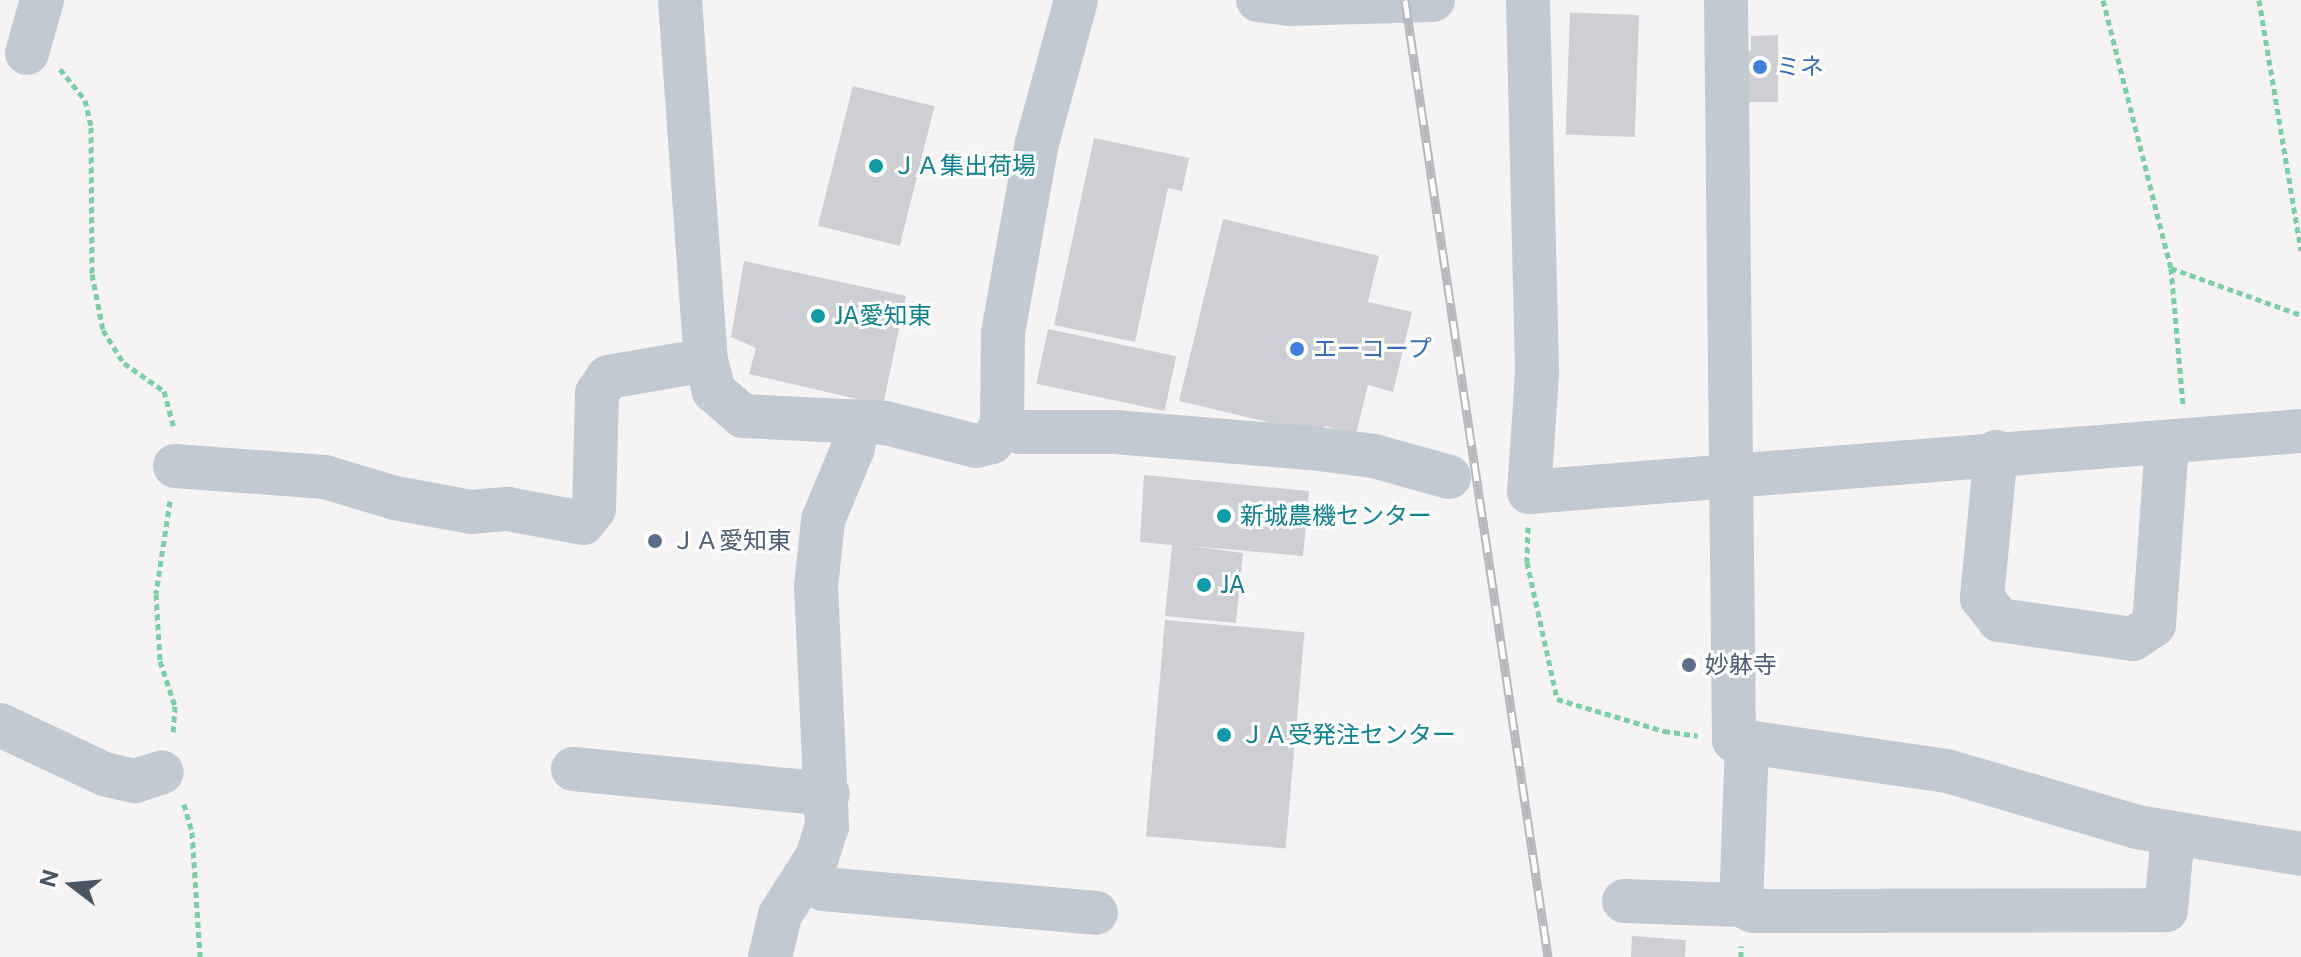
<!DOCTYPE html>
<meta charset="utf-8">
<style>
body{margin:0}
#map{position:relative;width:2301px;height:957px;overflow:hidden;background:#f5f3f3;font-family:"Public Sans","Noto Sans JP",sans-serif}
div>[style]{position:absolute}
[style*='--x']{left:calc(var(--x)*1px);top:calc(var(--y)*1px);width:calc(var(--w)*1px);rotate:calc(var(--a)*1deg)}
.building>*{inset:0;background:#cdcfd5;transform-origin:0 0}
.path>*{height:5px;margin-top:-2.5px;transform-origin:0;background:repeating-linear-gradient(90deg,#7ad0a6 0 6px,transparent 0 10px)}
.minor>*{height:44px;margin:-22px;padding:0 22px;transform-origin:22px;border-radius:22px;background:#c1cad2}
.rail>*{height:9px;margin-top:-4.5px;transform-origin:0;background:repeating-linear-gradient(90deg,#fff 0 18px,#b5b8bd 0 36px);box-sizing:border-box;border-block:2px solid #b5b8bd}
.dots>*{width:22px;height:22px;translate:-50% -50%;box-sizing:border-box;border:4px solid #fff;border-radius:50%}
span{translate:-50% -50%;white-space:nowrap;text-align:center;line-height:1.15;-webkit-text-stroke:6px #fff;paint-order:stroke}
.shop-label{font-size:24px;color:#366cbe}
.left{translate:0 -50%;text-align:left}
.culture-label{font-size:24px;color:#0d838f}
.service-label{font-size:24px;color:#4e5e75}
.north{position:absolute;left:32px;top:845px;width:80px;height:80px;-webkit-text-stroke:6px #fff;paint-order:stroke;rotate:286deg;font-size:22px;font-weight:700;line-height:32px;text-align:center;color:#4a5661}
.north::after{content:'';display:block;margin:auto;width:28px;height:36px;background:#4a5661;clip-path:polygon(50% 0,100% 100%,50% 72%,0 100%)}
</style>
<div id="map">
<div class="building">
<div style="left:1639px;top:15px;width:122px;height:69px;rotate:92deg"></div>
<div style="clip-path:polygon(1778px 35px,1778px 102px,1740px 102px,1740px 51px,1751px 51px,1751px 36px)"></div>
<div style="left:853px;top:86px;width:84px;height:144px;rotate:14deg"></div>
<div style="clip-path:polygon(1094px 138px,1189px 158px,1182px 191px,1168px 188px,1135px 342px,1054px 325px)"></div>
<div style="clip-path:polygon(1223px 219px,1379px 256px,1368px 302px,1412px 312px,1393px 392px,1368px 385px,1356px 434px,1325px 426px,1323px 435px,1179px 401px)"></div>
<div style="clip-path:polygon(744px 261px,906px 296px,883px 405px,749px 374px,756px 348px,731px 337px)"></div>
<div style="left:1048px;top:329px;width:131px;height:56px;rotate:12deg"></div>
<div style="clip-path:polygon(1144px 475px,1309px 491px,1303px 556px,1192px 546px,1243px 553px,1236px 623px,1165px 616px,1172px 545px,1140px 542px)"></div>
<div style="left:1165px;top:620px;width:140px;height:217px;rotate:5deg"></div>
<div style="clip-path:polygon(1632px 936px,1686px 940px,1685px 957px,1631px 957px)"></div>
</div>
<div class="path">
<div style="--x:2103;--y:0;--w:276;--a:75.8"></div>
<div style="--x:2171;--y:268;--w:137;--a:85"></div>
<div style="--x:2259;--y:0;--w:254;--a:80.5"></div>
<div style="--x:60;--y:69;--w:40;--a:51"></div>
<div style="--x:85;--y:100;--w:28;--a:77"></div>
<div style="--x:91;--y:127;--w:147;--a:89.6"></div>
<div style="--x:92;--y:274;--w:57;--a:78.9"></div>
<div style="--x:103;--y:330;--w:39;--a:58"></div>
<div style="--x:124;--y:363;--w:49;--a:35"></div>
<div style="--x:164;--y:391;--w:38;--a:75"></div>
<div style="--x:2171;--y:268;--w:138;--a:19.9"></div>
<div style="--x:170;--y:501;--w:94;--a:98.6"></div>
<div style="--x:156;--y:594;--w:67;--a:86.6"></div>
<div style="--x:160;--y:661;--w:47;--a:71.6"></div>
<div style="--x:175;--y:706;--w:29;--a:94"></div>
<div style="--x:1528;--y:527;--w:35;--a:92"></div>
<div style="--x:1527;--y:562;--w:140;--a:77.6"></div>
<div style="--x:1557;--y:699;--w:112;--a:16.7"></div>
<div style="--x:1664;--y:731;--w:34;--a:8"></div>
<div style="--x:184;--y:804;--w:29;--a:74"></div>
<div style="--x:192;--y:832;--w:125;--a:86.3"></div>
<div style="--x:1741;--y:957;--w:11;--a:-90"></div>
</div>
<div class="minor">
<div style="--x:680;--y:0;--w:361;--a:85.9"></div>
<div style="--x:706;--y:360;--w:32;--a:76"></div>
<div style="--x:714;--y:391;--w:38;--a:41"></div>
<div style="--x:743;--y:416;--w:143;--a:2.8"></div>
<div style="--x:886;--y:423;--w:93;--a:14.3"></div>
<div style="--x:976;--y:446;--w:16;--a:-14"></div>
<div style="--x:992;--y:442;--w:20;--a:-60"></div>
<div style="--x:1002;--y:425;--w:19;--a:21"></div>
<div style="--x:1020;--y:432;--w:95;--a:0"></div>
<div style="--x:1115;--y:432;--w:196;--a:4.7"></div>
<div style="--x:1310;--y:448;--w:64;--a:7.1"></div>
<div style="--x:1374;--y:456;--w:78;--a:15.6"></div>
<div style="--x:1258;--y:0;--w:31;--a:7"></div>
<div style="--x:1289;--y:4;--w:144;--a:-1.6"></div>
<div style="--x:1528;--y:0;--w:373;--a:88.6"></div>
<div style="--x:1537;--y:373;--w:119;--a:93.8"></div>
<div style="--x:1529;--y:492;--w:774;--a:-4.52"></div>
<div style="--x:1726;--y:0;--w:740;--a:89.38"></div>
<div style="--x:1734;--y:740;--w:215;--a:8.3"></div>
<div style="--x:1947;--y:771;--w:198;--a:16.4"></div>
<div style="--x:2137;--y:827;--w:166;--a:9.3"></div>
<div style="--x:27;--y:53;--w:55;--a:-74.2"></div>
<div style="--x:1002;--y:425;--w:92;--a:-89.4"></div>
<div style="--x:1003;--y:333;--w:193;--a:-79.9"></div>
<div style="--x:1037;--y:143;--w:148;--a:-74.7"></div>
<div style="--x:1996;--y:452;--w:147;--a:95.5"></div>
<div style="--x:1982;--y:598;--w:28;--a:52"></div>
<div style="--x:1999;--y:620;--w:135;--a:8.1"></div>
<div style="--x:2133;--y:639;--w:25;--a:-34"></div>
<div style="--x:2154;--y:625;--w:183;--a:-85.9"></div>
<div style="--x:175;--y:466;--w:150;--a:4.2"></div>
<div style="--x:325;--y:477;--w:73;--a:16.7"></div>
<div style="--x:395;--y:498;--w:77;--a:10.4"></div>
<div style="--x:471;--y:512;--w:37;--a:-5"></div>
<div style="--x:508;--y:509;--w:76;--a:10.6"></div>
<div style="--x:583;--y:523;--w:18;--a:-52"></div>
<div style="--x:594;--y:509;--w:116;--a:-88.5"></div>
<div style="--x:597;--y:393;--w:19;--a:-55"></div>
<div style="--x:608;--y:377;--w:99;--a:-9.8"></div>
<div style="--x:0;--y:725;--w:115;--a:25.2"></div>
<div style="--x:104;--y:774;--w:32;--a:13"></div>
<div style="--x:135;--y:781;--w:28;--a:-18"></div>
<div style="--x:1747;--y:743;--w:162;--a:92.1"></div>
<div style="--x:1741;--y:905;--w:13;--a:27"></div>
<div style="--x:1753;--y:911;--w:413;--a:-0.1"></div>
<div style="--x:2166;--y:910;--w:77;--a:-84.8"></div>
<div style="--x:573;--y:769;--w:256;--a:5.6"></div>
<div style="--x:803;--y:879;--w:22;--a:27"></div>
<div style="--x:823;--y:889;--w:274;--a:5"></div>
<div style="--x:1624;--y:901;--w:117;--a:2"></div>
<div style="--x:770;--y:957;--w:43;--a:-76.6"></div>
<div style="--x:780;--y:915;--w:69;--a:-57.5"></div>
<div style="--x:817;--y:857;--w:32;--a:-72"></div>
<div style="--x:827;--y:827;--w:240;--a:-92.6"></div>
<div style="--x:816;--y:587;--w:67;--a:-84"></div>
<div style="--x:823;--y:520;--w:78;--a:-67.4"></div>
<div style="--x:853;--y:448;--w:27;--a:-84"></div>
</div>
<div class="rail">
<div style="--x:1405;--y:0;--w:968;--a:81.5"></div>
</div>
<div class="dots">
<div style="left:1760px;top:67px;background:#3f7fe0"></div>
<div style="left:876px;top:166px;background:#0f9aa8"></div>
<div style="left:818px;top:316px;background:#0f9aa8"></div>
<div style="left:1297px;top:349px;background:#3f7fe0"></div>
<div style="left:1224px;top:516px;background:#0f9aa8"></div>
<div style="left:655px;top:541px;background:#5c6f8a"></div>
<div style="left:1204px;top:585px;background:#0f9aa8"></div>
<div style="left:1689px;top:665px;background:#5c6f8a"></div>
<div style="left:1224px;top:735px;background:#0f9aa8"></div>
</div>
<div class="shop-label">
<span class="left" style="left:1776px;top:67px">ミネ</span>
<span class="left" style="left:1313px;top:349px">エーコープ</span>
</div>
<div class="culture-label">
<span class="left" style="left:892px;top:166px">ＪＡ集出荷場</span>
<span class="left" style="left:834px;top:316px">JA愛知東</span>
<span class="left" style="left:1240px;top:516px">新城農機センター</span>
<span class="left" style="left:1220px;top:585px">JA</span>
<span class="left" style="left:1240px;top:735px">ＪＡ受発注センター</span>
</div>
<div class="service-label">
<span class="left" style="left:671px;top:541px">ＪＡ愛知東</span>
<span class="left" style="left:1705px;top:665px">妙躰寺</span>
</div>
<div class="north">N</div>
</div>
